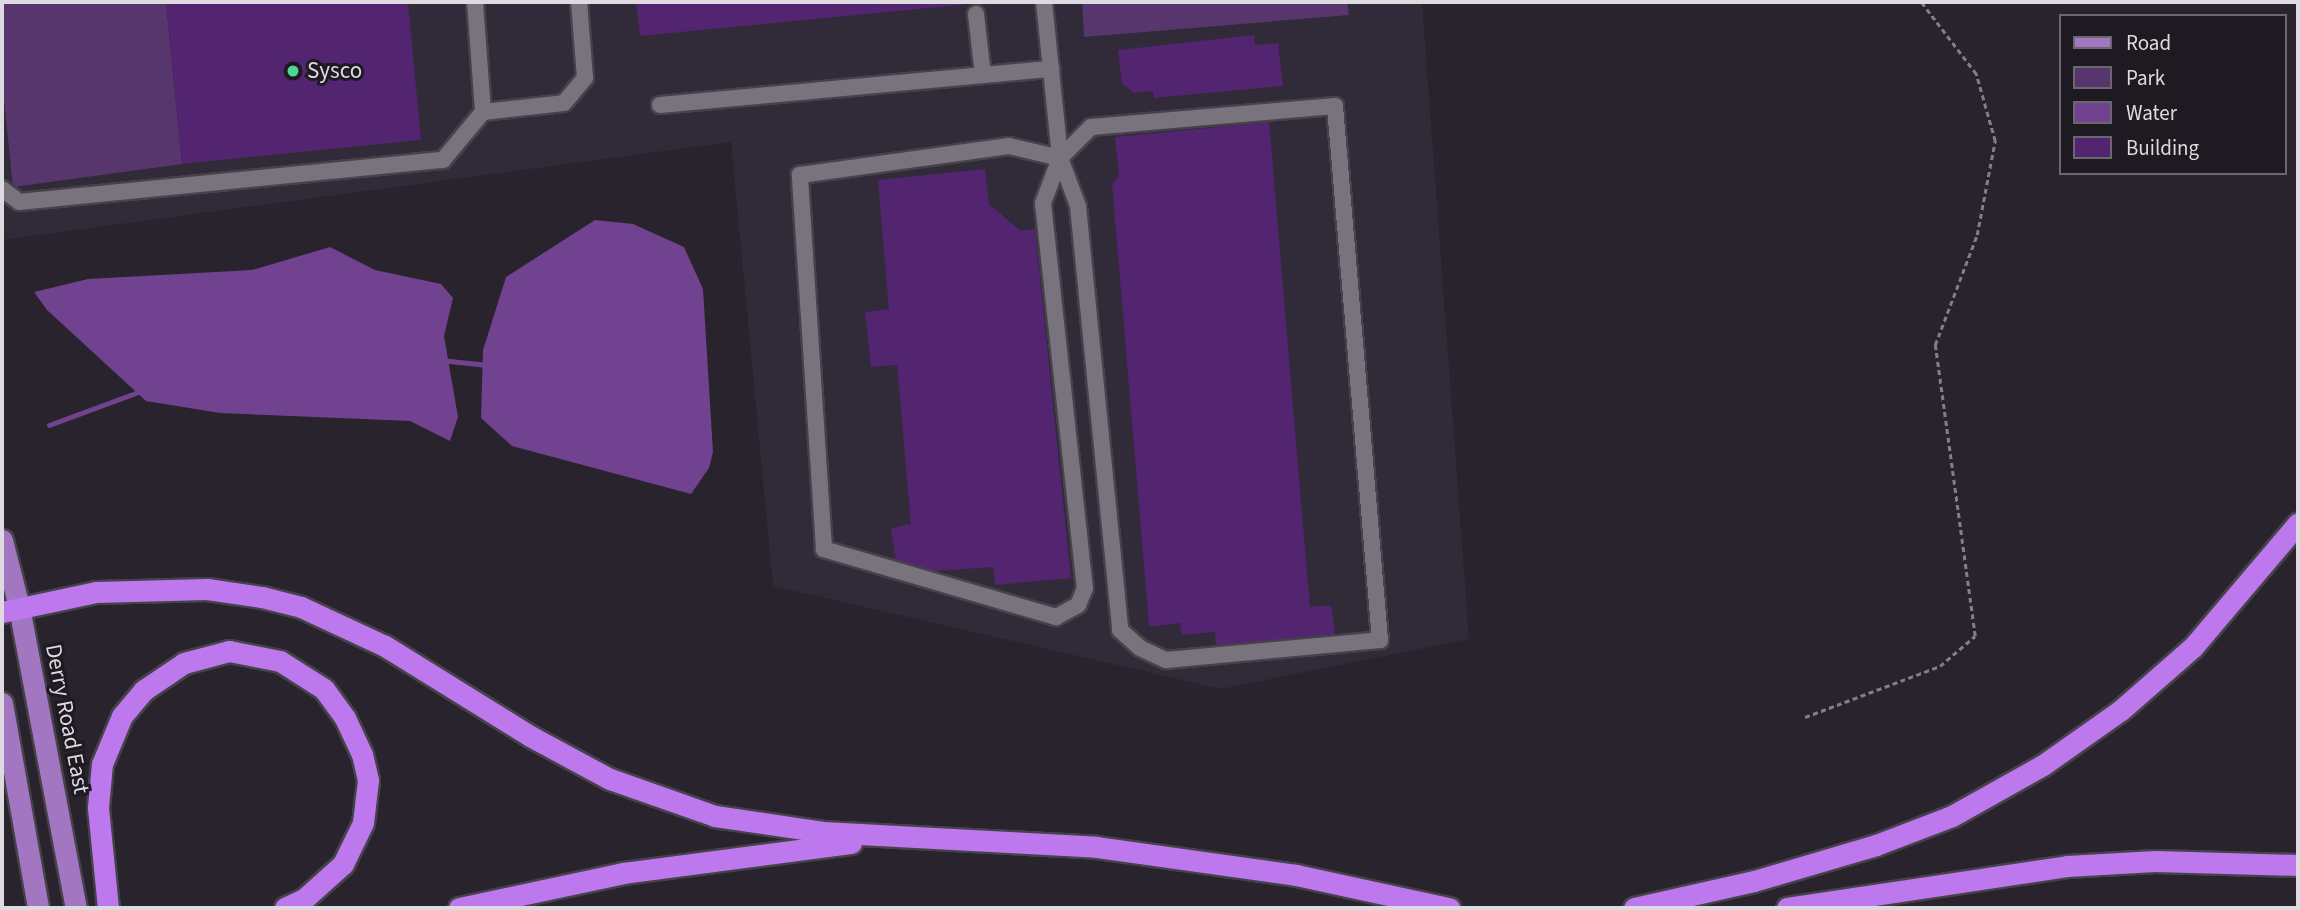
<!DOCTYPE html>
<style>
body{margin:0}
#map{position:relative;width:2300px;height:910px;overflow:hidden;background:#28232c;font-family:"Source Sans 3",sans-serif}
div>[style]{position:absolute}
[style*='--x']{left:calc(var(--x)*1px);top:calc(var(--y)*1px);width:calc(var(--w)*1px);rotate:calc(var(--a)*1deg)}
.built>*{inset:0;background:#312a38}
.green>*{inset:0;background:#57366d}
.water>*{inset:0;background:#70428f}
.stream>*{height:5px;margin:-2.5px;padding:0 2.5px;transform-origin:2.5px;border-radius:2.5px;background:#70428f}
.building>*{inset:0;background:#53246f}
.path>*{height:2.5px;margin-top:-1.25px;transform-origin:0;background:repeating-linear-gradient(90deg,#837f86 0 5px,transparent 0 8.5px)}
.roads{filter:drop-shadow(2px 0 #464249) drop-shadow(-2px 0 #464249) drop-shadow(0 2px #464249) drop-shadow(0 -2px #464249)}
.minor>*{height:16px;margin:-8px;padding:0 8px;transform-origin:8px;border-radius:8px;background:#79737e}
.major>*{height:21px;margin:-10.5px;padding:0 10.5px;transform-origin:10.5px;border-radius:10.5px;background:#a276c1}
.highway>*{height:21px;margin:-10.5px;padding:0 10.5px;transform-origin:10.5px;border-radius:10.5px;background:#bd78ed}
.dots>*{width:19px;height:19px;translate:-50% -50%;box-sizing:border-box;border:4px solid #1e1a22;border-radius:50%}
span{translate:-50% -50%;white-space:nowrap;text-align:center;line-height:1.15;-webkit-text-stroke:6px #1e1a22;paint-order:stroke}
.poi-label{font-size:23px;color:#dddae0}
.left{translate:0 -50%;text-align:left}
.street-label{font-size:23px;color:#dddae0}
.frame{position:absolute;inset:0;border:4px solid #dddae0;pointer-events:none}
.legend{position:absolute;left:2059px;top:14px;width:228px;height:161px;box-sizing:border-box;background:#1e1a22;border:2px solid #6a676e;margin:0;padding:9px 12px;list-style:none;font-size:21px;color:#dddae0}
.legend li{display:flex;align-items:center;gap:14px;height:35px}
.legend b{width:35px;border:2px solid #6a676e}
</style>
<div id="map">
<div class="built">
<div style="clip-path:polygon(2px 2px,1422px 2px,1469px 639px,1221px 689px,773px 586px,731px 142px,2px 240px)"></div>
</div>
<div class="green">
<div style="clip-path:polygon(2px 2px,166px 2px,182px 164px,13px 187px,2px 81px)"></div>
<div style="clip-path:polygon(1082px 2px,1347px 2px,1349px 15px,1084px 37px)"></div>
</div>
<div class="water">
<div style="clip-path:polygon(595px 220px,633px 224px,684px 247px,703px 289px,713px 452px,709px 468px,691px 494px,512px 446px,481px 418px,483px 350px,506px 277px)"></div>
<div style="clip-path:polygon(330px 247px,375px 270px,441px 284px,453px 298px,444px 336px,458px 417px,450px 441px,410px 421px,220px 413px,146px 401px,47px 310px,34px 292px,88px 279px,252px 270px)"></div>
</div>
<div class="stream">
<div style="--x:440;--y:360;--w:48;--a:5.9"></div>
<div style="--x:49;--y:425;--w:98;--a:-20.3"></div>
</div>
<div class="building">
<div style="clip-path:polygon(166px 2px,408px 2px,421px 140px,182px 164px)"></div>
<div style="clip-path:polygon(636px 2px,969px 2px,969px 4px,640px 36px)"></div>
<div style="clip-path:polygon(1254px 35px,1255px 45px,1278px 43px,1283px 86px,1154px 98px,1153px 91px,1134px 93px,1122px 83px,1118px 50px)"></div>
<div style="clip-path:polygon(1269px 122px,1310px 607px,1331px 605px,1335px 634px,1216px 646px,1215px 632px,1182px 635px,1180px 623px,1149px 627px,1112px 184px,1119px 176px,1115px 137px)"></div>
<div style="clip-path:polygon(985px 169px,989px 204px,1021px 231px,1035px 229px,1071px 578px,995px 585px,993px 567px,936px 571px,896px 561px,891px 528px,911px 524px,897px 365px,871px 367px,865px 312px,889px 309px,878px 180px)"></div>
</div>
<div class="path">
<div style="--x:1805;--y:717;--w:144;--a:-20.7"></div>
<div style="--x:1940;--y:666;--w:46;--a:-40.6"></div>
<div style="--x:1975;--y:636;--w:294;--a:-97.8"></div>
<div style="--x:1935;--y:345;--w:118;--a:-69.1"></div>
<div style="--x:1977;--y:235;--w:96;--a:-79.2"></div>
<div style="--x:1995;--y:141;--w:70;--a:-105.8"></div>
<div style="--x:1976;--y:74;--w:91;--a:-127.4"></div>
</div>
<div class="roads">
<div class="minor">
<div style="--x:475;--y:2;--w:110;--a:85.8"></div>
<div style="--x:483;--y:112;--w:81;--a:-6.3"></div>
<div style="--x:564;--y:103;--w:33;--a:-50"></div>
<div style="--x:585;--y:78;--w:76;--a:-94.5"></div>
<div style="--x:1044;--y:2;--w:157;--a:84.1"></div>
<div style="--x:1060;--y:158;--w:51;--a:69.4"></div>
<div style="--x:1078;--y:206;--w:426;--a:84.3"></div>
<div style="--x:1120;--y:630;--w:27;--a:42"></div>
<div style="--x:1140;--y:648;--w:29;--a:25"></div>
<div style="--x:1166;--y:660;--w:215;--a:-5.3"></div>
<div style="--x:1380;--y:640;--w:536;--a:-94.82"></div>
<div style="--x:1335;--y:106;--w:245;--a:175.1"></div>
<div style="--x:1091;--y:127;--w:44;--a:135"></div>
<div style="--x:1060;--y:158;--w:48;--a:110.7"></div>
<div style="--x:1043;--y:203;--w:387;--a:83.8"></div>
<div style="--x:1085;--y:588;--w:18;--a:112"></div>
<div style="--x:1078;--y:605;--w:25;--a:151"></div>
<div style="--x:1056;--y:617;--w:242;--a:-163.7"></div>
<div style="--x:824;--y:549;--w:375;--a:-93.7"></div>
<div style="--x:800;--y:175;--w:211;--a:-7.9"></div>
<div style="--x:1009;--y:146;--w:52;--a:13.2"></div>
<div style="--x:976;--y:14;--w:61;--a:83.5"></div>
<div style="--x:660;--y:105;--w:393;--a:-5.3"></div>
<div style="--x:2;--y:189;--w:21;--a:37"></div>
<div style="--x:19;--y:202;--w:426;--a:-5.7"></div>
<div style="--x:443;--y:160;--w:62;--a:-50.2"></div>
</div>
<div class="major">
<div style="--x:2;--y:540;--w:69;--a:75.8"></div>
<div style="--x:19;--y:607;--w:306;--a:79.3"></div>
<div style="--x:2;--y:703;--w:208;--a:80"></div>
</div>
<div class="highway">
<div style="--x:2;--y:612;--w:96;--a:-12"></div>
<div style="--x:96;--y:592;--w:111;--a:-1.5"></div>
<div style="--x:207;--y:589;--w:56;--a:8.3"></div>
<div style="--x:262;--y:597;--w:40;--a:14.4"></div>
<div style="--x:301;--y:607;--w:93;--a:24.9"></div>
<div style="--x:385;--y:646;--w:171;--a:31.8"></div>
<div style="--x:530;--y:736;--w:91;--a:28.3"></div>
<div style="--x:610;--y:779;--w:111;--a:19.4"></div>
<div style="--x:715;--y:816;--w:109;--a:8.4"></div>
<div style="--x:823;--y:832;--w:274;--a:3.1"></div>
<div style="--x:1097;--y:847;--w:201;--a:8"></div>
<div style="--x:1296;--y:875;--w:157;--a:12.2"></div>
<div style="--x:108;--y:908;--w:101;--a:-95.7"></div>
<div style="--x:98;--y:807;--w:43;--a:-84.7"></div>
<div style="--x:102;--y:764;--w:52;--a:-67.4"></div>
<div style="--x:122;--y:716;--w:34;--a:-50"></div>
<div style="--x:144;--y:690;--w:48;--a:-34"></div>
<div style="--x:184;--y:663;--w:47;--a:-14.9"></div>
<div style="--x:229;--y:651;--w:52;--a:11.1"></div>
<div style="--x:280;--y:661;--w:52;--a:32.5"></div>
<div style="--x:324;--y:689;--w:36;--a:54"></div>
<div style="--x:345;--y:718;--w:40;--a:65"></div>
<div style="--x:362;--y:754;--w:27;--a:77"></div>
<div style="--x:368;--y:780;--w:43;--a:96.6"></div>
<div style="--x:363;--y:823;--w:46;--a:116"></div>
<div style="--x:343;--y:864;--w:52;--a:138.1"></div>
<div style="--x:304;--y:899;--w:21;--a:155"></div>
<div style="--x:459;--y:908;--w:168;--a:-12"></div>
<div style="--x:623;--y:873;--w:230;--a:-7.5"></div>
<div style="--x:1634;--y:908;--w:123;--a:-12.7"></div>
<div style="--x:1754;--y:881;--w:127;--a:-16.4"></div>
<div style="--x:1876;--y:845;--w:81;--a:-20.9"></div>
<div style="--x:1952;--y:816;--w:104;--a:-29.3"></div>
<div style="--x:2043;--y:765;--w:95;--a:-35.2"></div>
<div style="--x:2121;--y:710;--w:96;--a:-41.2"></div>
<div style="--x:2193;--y:647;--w:162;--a:-49.7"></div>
<div style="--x:1787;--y:908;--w:283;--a:-8.5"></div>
<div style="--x:2067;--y:866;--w:88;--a:-3.3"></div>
<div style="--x:2155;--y:861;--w:143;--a:1.6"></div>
</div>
</div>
<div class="dots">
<div style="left:293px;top:71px;background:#52d397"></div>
</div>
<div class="poi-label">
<span class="left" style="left:307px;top:71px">Sysco</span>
</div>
<div class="street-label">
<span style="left:67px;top:719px;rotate:79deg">Derry Road East</span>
</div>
<div class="frame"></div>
<ul class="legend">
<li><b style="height:9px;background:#a276c1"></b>Road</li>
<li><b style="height:19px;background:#57366d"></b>Park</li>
<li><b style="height:19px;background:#70428f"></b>Water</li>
<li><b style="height:19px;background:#53246f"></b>Building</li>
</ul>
</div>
